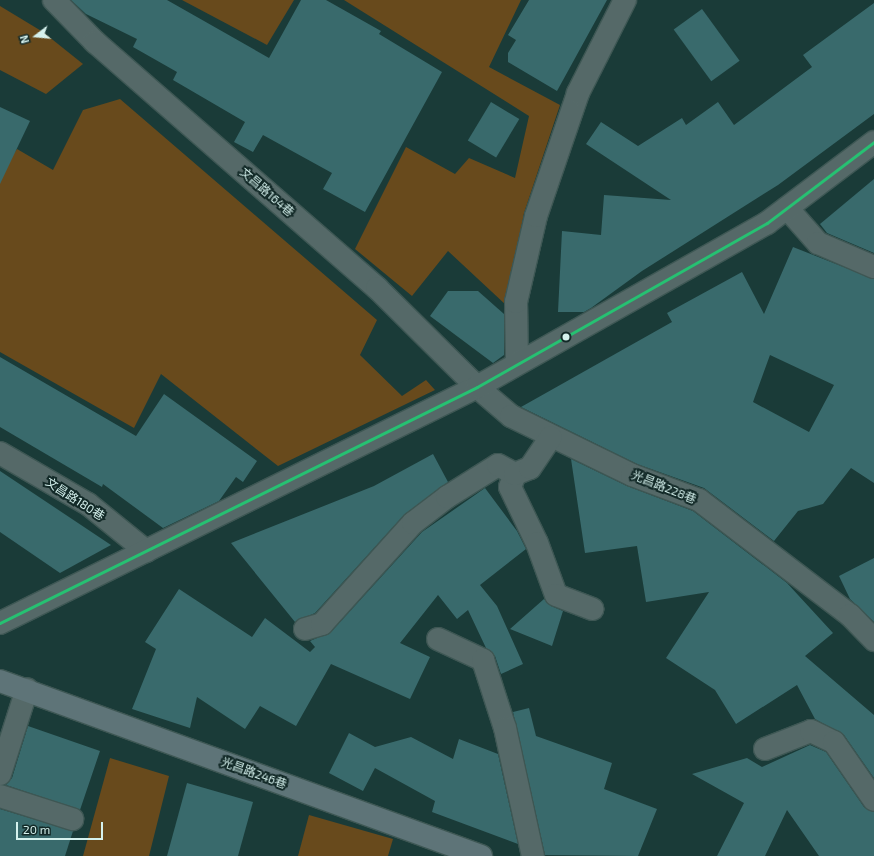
<!DOCTYPE html>
<meta charset="utf-8">
<style>
body{margin:0}
#map{position:relative;width:874px;height:856px;overflow:hidden;background:#1a3b38;font-family:"Exo 2","Noto Sans TC",sans-serif}
div>[style]{position:absolute}
[style*='--x']{left:calc(var(--x)*1px);top:calc(var(--y)*1px);width:calc(var(--w)*1px);rotate:calc(var(--a)*1deg)}
.green>*{inset:0;background:#684a1c}
.building>*{inset:0;background:#396a6c;transform-origin:0 0}
.roads{filter:drop-shadow(1px 0 #3e5754) drop-shadow(-1px 0 #3e5754) drop-shadow(0 1px #3e5754) drop-shadow(0 -1px #3e5754)}
.minor>*{height:22px;margin:-11px;padding:0 11px;transform-origin:11px;border-radius:11px;background:#556968}
.major>*{height:22px;margin:-11px;padding:0 11px;transform-origin:11px;border-radius:11px;background:#5e7478}
.bus-1>*{height:3px;margin:-1.5px;padding:0 1.5px;transform-origin:1.5px;border-radius:1.5px;background:#26c172}
.dots>*{width:11px;height:11px;translate:-50% -50%;box-sizing:border-box;border:2px solid #132a28;border-radius:50%}
span{translate:-50% -50%;white-space:nowrap;text-align:center;line-height:1.15;-webkit-text-stroke:4px #132a28;paint-order:stroke}
.street-label{font-size:12px;color:#d5f1ed}
.north{position:absolute;left:16px;top:16px;width:40px;height:40px;-webkit-text-stroke:3px #132a28;paint-order:stroke;rotate:254deg;font-size:11px;font-weight:700;line-height:16px;text-align:center;color:#d5f1ed}
.north::after{content:'';display:block;margin:auto;width:14px;height:18px;background:#d5f1ed;clip-path:polygon(50% 0,100% 100%,50% 72%,0 100%)}
.scale{position:absolute;left:16px;top:822px;width:87px;height:18px;box-sizing:border-box;border:2px solid #d5f1ed;border-top:0;padding-left:5px;font-size:12px;line-height:14px;white-space:nowrap;color:#d5f1ed;-webkit-text-stroke:3px #132a28;paint-order:stroke}
</style>
<div id="map">
<div class="green">
<div style="clip-path:polygon(182px 0,294px 0,267px 45px)"></div>
<div style="clip-path:polygon(344px 0,521px 0,489px 67px,560px 105px,524px 213px,506px 305px,448px 251px,412px 296px,355px 249px,406px 147px,455px 174px,469px 158px,515px 178px,529px 116px)"></div>
<div style="clip-path:polygon(0 6px,43px 32px,83px 64px,46px 94px,0 70px)"></div>
<div style="clip-path:polygon(120px 99px,377px 320px,360px 355px,402px 396px,426px 380px,435px 390px,278px 466px,161px 374px,134px 428px,0 352px,0 173px,17px 149px,53px 170px,83px 110px)"></div>
<div style="clip-path:polygon(110px 758px,169px 776px,149px 856px,83px 856px)"></div>
<div style="clip-path:polygon(309px 815px,393px 839px,388px 856px,298px 856px)"></div>
</div>
<div class="building">
<div style="clip-path:polygon(71px 0,167px 0,269px 58px,301px 0,326px 0,381px 31px,379px 34px,442px 72px,365px 212px,323px 189px,332px 173px,263px 135px,253px 152px,234px 142px,245px 122px,173px 80px,177px 72px,133px 47px,137px 39px,86px 14px)"></div>
<div style="clip-path:polygon(529px 0,607px 0,557px 91px,508px 62px,508px 53px,516px 40px,508px 35px)"></div>
<div style="clip-path:polygon(874px 3px,874px 114px,778px 185px,642px 271px,591px 308px,584px 312px,558px 312px,562px 231px,601px 235px,604px 195px,671px 200px,586px 144px,601px 122px,638px 146px,682px 118px,686px 125px,718px 102px,734px 125px,812px 67px,803px 55px)"></div>
<div style="left:702px;top:9px;width:64px;height:35px;rotate:54deg"></div>
<div style="left:491px;top:102px;width:33px;height:45px;rotate:31deg"></div>
<div style="clip-path:polygon(0 107px,30px 121px,0 184px)"></div>
<div style="clip-path:polygon(874px 179px,874px 253px,827px 233px,820px 224px)"></div>
<div style="clip-path:polygon(evenodd,793px 247px,874px 279px,874px 483px,851px 468px,823px 504px,798px 511px,774px 541px,704px 488px,637px 464px,521px 407px,672px 322px,667px 313px,742px 272px,764px 314px,793px 247px,770px 355px,834px 385px,809px 432px,753px 402px,770px 355px)"></div>
<div style="clip-path:polygon(448px 291px,478px 291px,504px 314px,504px 355px,493px 363px,430px 316px)"></div>
<div style="clip-path:polygon(0 357px,136px 436px,164px 394px,257px 461px,243px 482px,236px 477px,219px 501px,163px 528px,103px 484px,102px 487px,0 427px)"></div>
<div style="clip-path:polygon(433px 454px,448px 482px,404px 515px,315px 613px,295px 622px,231px 543px,374px 486px)"></div>
<div style="clip-path:polygon(571px 459px,627px 486px,693px 511px,787px 583px,833px 633px,805px 656px,874px 715px,874px 778px,844px 735px,815px 719px,797px 685px,736px 724px,715px 690px,666px 658px,709px 592px,646px 602px,637px 546px,585px 553px)"></div>
<div style="clip-path:polygon(0 471px,111px 545px,60px 573px,0 532px)"></div>
<div style="clip-path:polygon(485px 488px,517px 531px,526px 549px,480px 585px,497px 606px,523px 664px,501px 674px,495px 656px,486px 648px,468px 610px,457px 619px,438px 595px,400px 643px,430px 657px,410px 699px,331px 664px,296px 726px,260px 706px,245px 729px,197px 697px,190px 728px,132px 709px,156px 649px,145px 642px,179px 589px,252px 637px,265px 618px,310px 652px,315px 647px,310px 641px,331px 632px,422px 532px)"></div>
<div style="clip-path:polygon(874px 558px,874px 622px,850px 599px,839px 576px)"></div>
<div style="clip-path:polygon(544px 599px,551px 606px,563px 611px,552px 646px,510px 629px)"></div>
<div style="clip-path:polygon(529px 708px,536px 736px,612px 763px,604px 789px,657px 809px,638px 856px,545px 855px,513px 712px)"></div>
<div style="clip-path:polygon(28px 726px,100px 751px,80px 810px,6px 785px,12px 778px)"></div>
<div style="clip-path:polygon(349px 733px,375px 747px,411px 737px,453px 759px,459px 739px,498px 754px,518px 844px,432px 812px,435px 801px,375px 768px,363px 791px,329px 773px)"></div>
<div style="clip-path:polygon(810px 745px,826px 752px,864px 807px,874px 812px,874px 856px,819px 856px,787px 810px,765px 856px,717px 856px,744px 803px,692px 774px,747px 758px,762px 767px)"></div>
<div style="clip-path:polygon(187px 783px,253px 802px,238px 856px,167px 856px)"></div>
<div style="clip-path:polygon(0 809px,73px 831px,65px 856px,0 856px)"></div>
</div>
<div class="roads">
<div class="minor">
<div style="--x:54;--y:0;--w:59;--a:45.7"></div>
<div style="--x:95;--y:42;--w:374;--a:41.1"></div>
<div style="--x:377;--y:288;--w:141;--a:44.7"></div>
<div style="--x:477;--y:387;--w:45;--a:40.5"></div>
<div style="--x:511;--y:416;--w:135;--a:26"></div>
<div style="--x:632;--y:475;--w:72;--a:20.5"></div>
<div style="--x:699;--y:500;--w:190;--a:37.3"></div>
<div style="--x:850;--y:615;--w:35;--a:46"></div>
<div style="--x:787;--y:208;--w:47;--a:48.5"></div>
<div style="--x:818;--y:243;--w:61;--a:23.2"></div>
<div style="--x:517;--y:363;--w:61;--a:-90.9"></div>
<div style="--x:516;--y:302;--w:88;--a:-76.9"></div>
<div style="--x:536;--y:216;--w:130;--a:-71.1"></div>
<div style="--x:578;--y:93;--w:104;--a:-63.2"></div>
<div style="--x:0;--y:453;--w:102;--a:30.1"></div>
<div style="--x:88;--y:504;--w:75;--a:39"></div>
<div style="--x:515;--y:474;--w:14;--a:111"></div>
<div style="--x:510;--y:487;--w:62;--a:64.3"></div>
<div style="--x:537;--y:543;--w:55;--a:69.9"></div>
<div style="--x:556;--y:595;--w:39;--a:21"></div>
<div style="--x:0;--y:623;--w:532;--a:-26.32"></div>
<div style="--x:477;--y:387;--w:333;--a:-29.5"></div>
<div style="--x:767;--y:223;--w:134;--a:-37.1"></div>
<div style="--x:305;--y:629;--w:18;--a:-16"></div>
<div style="--x:322;--y:624;--w:136;--a:-48"></div>
<div style="--x:413;--y:523;--w:43;--a:-37.4"></div>
<div style="--x:447;--y:497;--w:60;--a:-32.1"></div>
<div style="--x:498;--y:465;--w:19;--a:28"></div>
<div style="--x:515;--y:474;--w:16;--a:-22"></div>
<div style="--x:530;--y:468;--w:37;--a:-56"></div>
<div style="--x:438;--y:639;--w:50;--a:25"></div>
<div style="--x:483;--y:660;--w:71;--a:72.1"></div>
<div style="--x:505;--y:728;--w:131;--a:77.7"></div>
<div style="--x:765;--y:749;--w:49;--a:-21.4"></div>
<div style="--x:811;--y:731;--w:25;--a:26"></div>
<div style="--x:834;--y:742;--w:70;--a:55.4"></div>
<div style="--x:0;--y:774;--w:89;--a:-72.4"></div>
<div style="--x:0;--y:796;--w:76;--a:17.7"></div>
</div>
<div class="major">
<div style="--x:0;--y:681;--w:512;--a:19.99"></div>
</div>
</div>
<div class="bus-1">
<div style="--x:0;--y:623;--w:532;--a:-26.32"></div>
<div style="--x:477;--y:387;--w:333;--a:-29.5"></div>
<div style="--x:767;--y:223;--w:134;--a:-37.1"></div>
</div>
<div class="dots">
<div style="left:566px;top:337px;background:#d5f1ed"></div>
</div>
<div class="street-label">
<span style="left:267px;top:192px;rotate:41deg">文昌路164巷</span>
<span style="left:664px;top:487px;rotate:22deg">光昌路228巷</span>
<span style="left:75px;top:499px;rotate:33deg">文昌路180巷</span>
<span style="left:254px;top:773px;rotate:20deg">光昌路246巷</span>
</div>
<div class="north">N</div>
<div class="scale">20 m</div>
</div>
